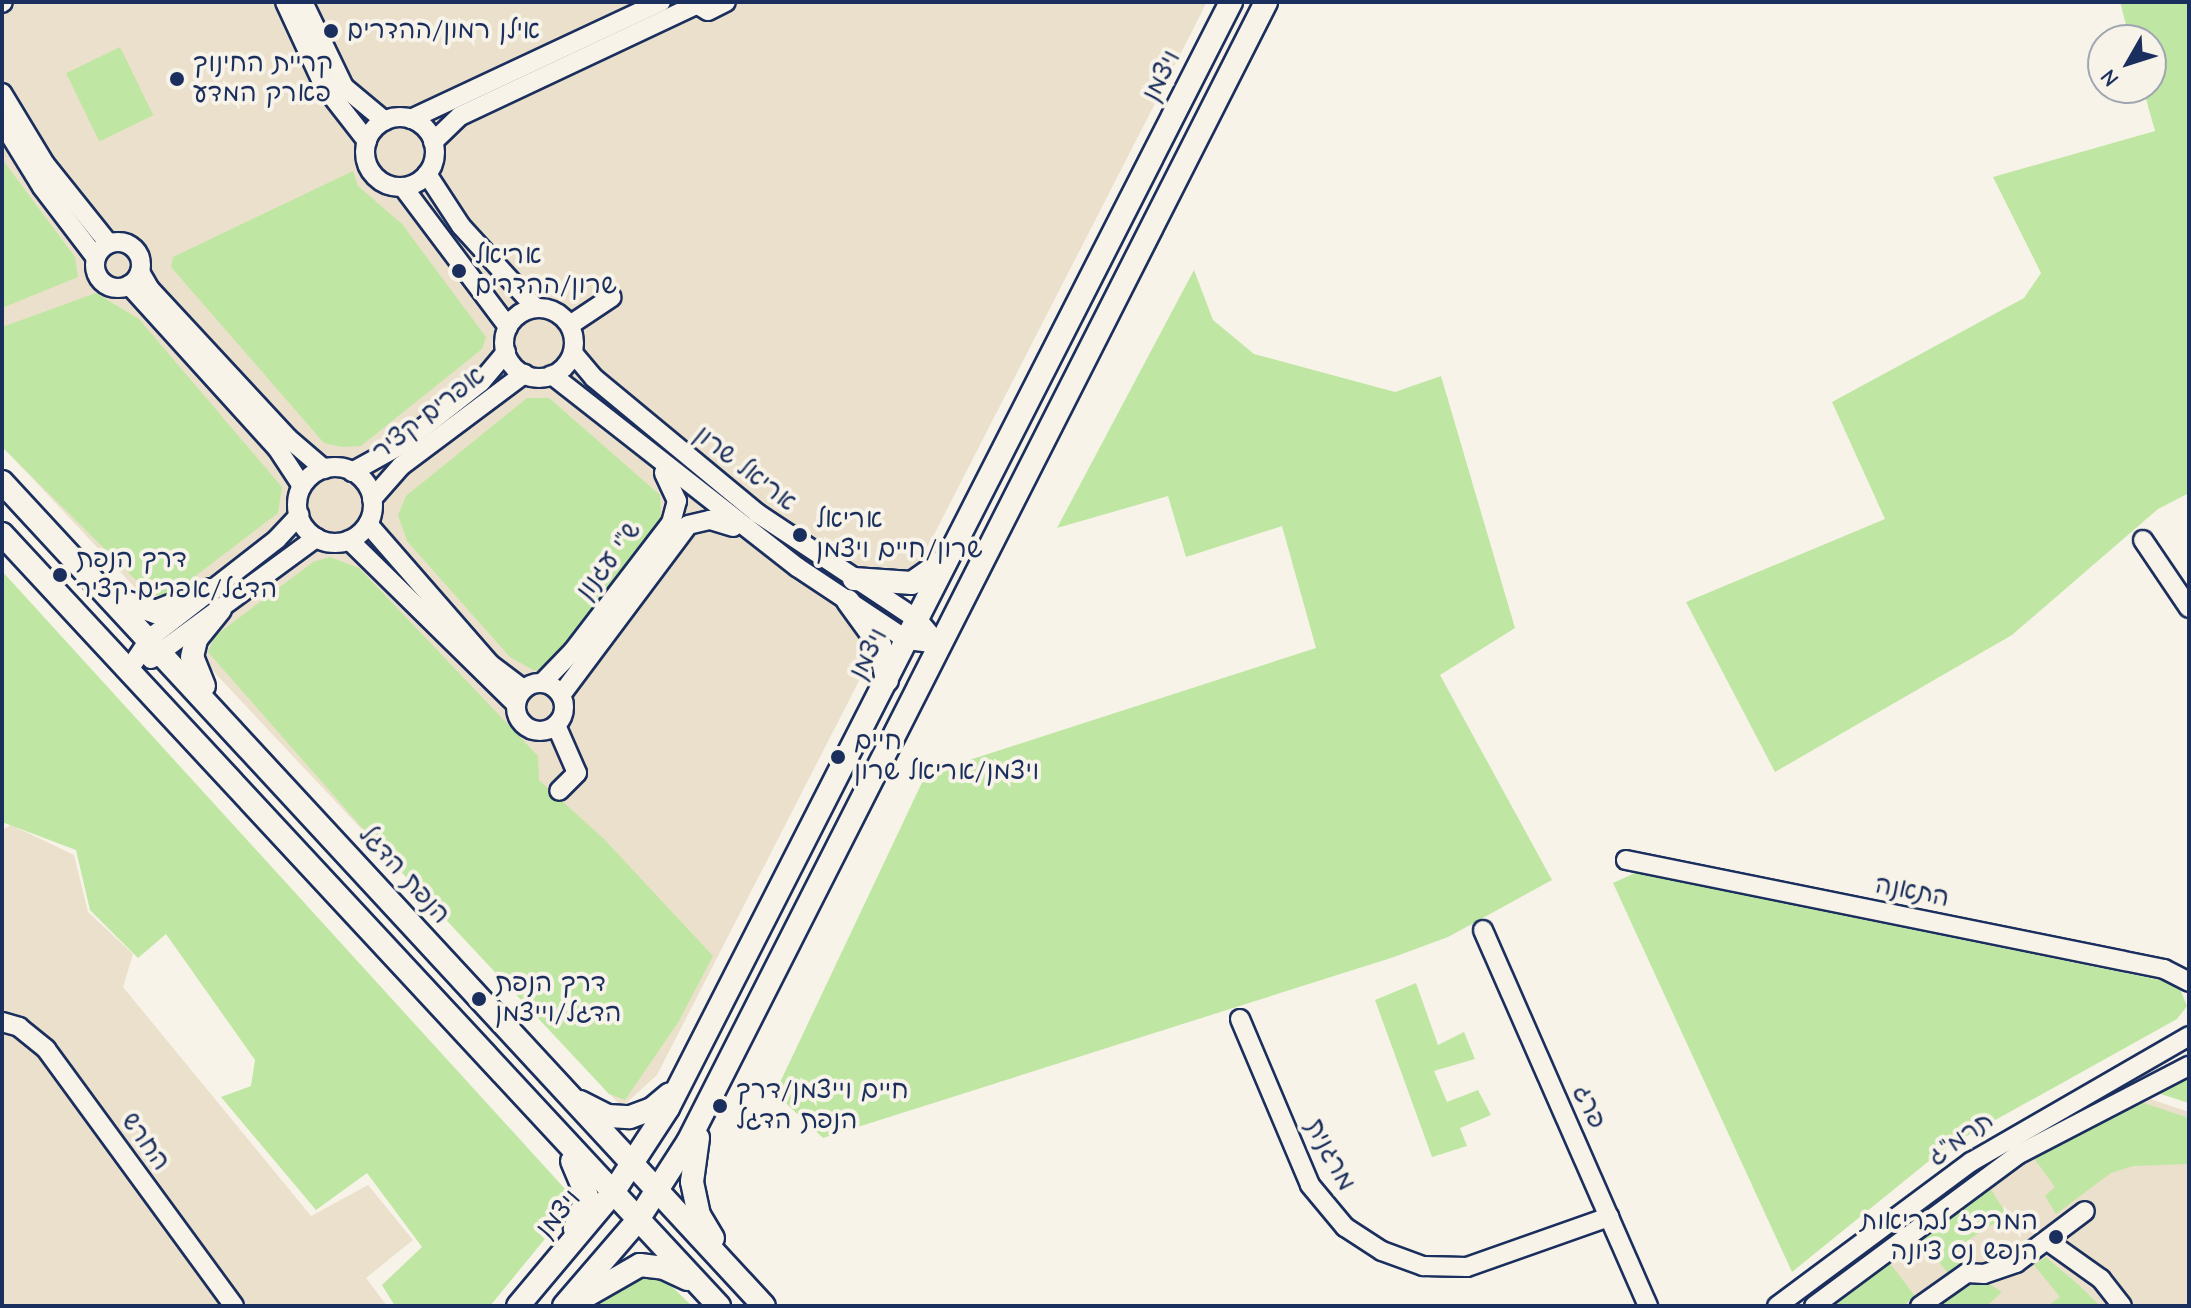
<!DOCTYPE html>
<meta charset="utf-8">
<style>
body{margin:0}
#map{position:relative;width:2191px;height:1308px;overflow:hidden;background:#f7f3e8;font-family:"Comic Neue","Playpen Sans Hebrew",sans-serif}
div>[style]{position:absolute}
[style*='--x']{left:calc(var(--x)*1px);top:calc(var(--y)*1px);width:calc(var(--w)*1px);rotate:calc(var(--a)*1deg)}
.built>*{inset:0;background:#ebe0cb}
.green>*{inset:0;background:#bfe7a3;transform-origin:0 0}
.roads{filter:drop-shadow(2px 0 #1b2f5e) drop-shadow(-2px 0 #1b2f5e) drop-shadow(0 2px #1b2f5e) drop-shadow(0 -2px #1b2f5e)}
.minor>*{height:18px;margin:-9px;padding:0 9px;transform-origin:9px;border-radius:9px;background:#f7f3e8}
.minor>.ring{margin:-9px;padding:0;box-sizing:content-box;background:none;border:18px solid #f7f3e8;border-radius:50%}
.major>*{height:22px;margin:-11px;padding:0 11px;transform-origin:11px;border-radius:11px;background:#f7f3e8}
.dots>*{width:22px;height:22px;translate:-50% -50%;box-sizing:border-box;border:4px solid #f7f3e8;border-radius:50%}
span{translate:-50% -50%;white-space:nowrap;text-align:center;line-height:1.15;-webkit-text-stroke:8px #f7f3e8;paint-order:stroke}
.poi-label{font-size:26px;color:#1b2f5e}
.left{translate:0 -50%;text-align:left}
.right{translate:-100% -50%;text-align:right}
.street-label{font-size:26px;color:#1b2f5e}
.frame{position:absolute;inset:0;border:4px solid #1b2f5e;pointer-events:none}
.north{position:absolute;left:2087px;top:24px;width:80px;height:80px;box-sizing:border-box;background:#f7f3e8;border:2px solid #9fa5b1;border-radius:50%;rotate:231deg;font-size:22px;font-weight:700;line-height:32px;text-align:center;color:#1b2f5e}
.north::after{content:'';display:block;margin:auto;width:28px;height:36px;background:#1b2f5e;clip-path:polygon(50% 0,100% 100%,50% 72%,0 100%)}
</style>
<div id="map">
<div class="built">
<div style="clip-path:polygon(2px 2px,1207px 2px,657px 1075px,622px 1107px,2px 446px)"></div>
<div style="clip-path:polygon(11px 825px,74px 855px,88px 912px,133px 954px,123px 987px,311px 1216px,368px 1185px,413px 1240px,366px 1278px,387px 1306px,2px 1306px,2px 830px)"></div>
<div style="clip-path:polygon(2141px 1096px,2189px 1112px,2189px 1306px,1835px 1306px,2007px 1172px)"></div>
</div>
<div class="green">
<div style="clip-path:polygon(2120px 2px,2189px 2px,2189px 493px,2158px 509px,2012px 635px,1775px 772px,1686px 602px,1885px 519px,1832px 402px,2024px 298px,2041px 273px,1993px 177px,2155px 131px,2143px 88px,2151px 88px,2151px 40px,2130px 40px)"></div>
<div style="left:120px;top:47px;width:76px;height:60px;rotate:64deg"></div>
<div style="clip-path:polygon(2px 159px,75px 257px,78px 277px,2px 308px)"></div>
<div style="clip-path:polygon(353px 171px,358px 186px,402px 224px,486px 337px,482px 349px,361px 446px,342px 447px,324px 443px,171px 267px,173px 257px)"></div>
<div style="clip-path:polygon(1194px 270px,1213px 320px,1254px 354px,1395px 392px,1441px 376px,1515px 628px,1440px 675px,1552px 880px,1448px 937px,1394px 957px,823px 1138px,775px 1093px,926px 774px,1316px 648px,1282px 526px,1186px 557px,1168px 496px,1057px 528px)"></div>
<div style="clip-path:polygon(96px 293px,139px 319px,282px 487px,278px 513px,168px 597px,150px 594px,2px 447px,2px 327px)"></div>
<div style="clip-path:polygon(527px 398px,549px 398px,660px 495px,661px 521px,551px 662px,535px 671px,510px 657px,407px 541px,398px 515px,406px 496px)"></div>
<div style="clip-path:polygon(330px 557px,359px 568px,538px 756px,539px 780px,604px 839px,713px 956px,679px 1021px,625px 1100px,609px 1094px,393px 863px,208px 652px,215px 636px,313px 562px)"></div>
<div style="clip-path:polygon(2px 571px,566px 1190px,562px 1218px,490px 1306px,395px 1306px,382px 1285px,422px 1247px,367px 1173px,316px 1210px,221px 1097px,251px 1086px,255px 1060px,166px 934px,138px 958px,90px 910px,76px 850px,2px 822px)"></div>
<div style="clip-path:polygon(1635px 873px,2165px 981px,2180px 989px,2187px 1006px,2177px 1019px,1945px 1148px,1792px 1272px,1613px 883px)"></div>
<div style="clip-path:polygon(1416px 983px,1438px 1045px,1464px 1032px,1475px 1059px,1434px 1071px,1447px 1102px,1478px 1090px,1491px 1115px,1460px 1128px,1467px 1146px,1432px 1157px,1375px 1000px)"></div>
<div style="clip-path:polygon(2189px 1073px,2189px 1103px,2151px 1091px)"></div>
<div style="clip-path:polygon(2141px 1102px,2189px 1118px,2189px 1164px,2133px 1166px,2111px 1173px,2056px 1214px,2045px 1196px,2055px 1187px,2033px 1157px)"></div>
<div style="clip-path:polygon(1987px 1183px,2007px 1215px,1959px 1246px,1966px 1266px,1949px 1274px,1926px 1247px,1905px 1259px,1901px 1251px)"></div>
<div style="clip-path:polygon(2046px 1257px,2080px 1286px,2100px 1306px,2048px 1306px,2060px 1297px,2034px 1265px)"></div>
<div style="clip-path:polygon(1889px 1262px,1915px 1296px,1903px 1306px,1834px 1306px)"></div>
<div style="clip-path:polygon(643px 1275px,663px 1278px,692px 1306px,597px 1306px)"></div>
<div style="clip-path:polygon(1973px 1284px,1989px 1284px,2002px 1292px,1987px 1306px,1937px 1306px)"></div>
</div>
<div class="roads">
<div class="minor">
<div style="--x:285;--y:2;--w:93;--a:65.1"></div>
<div style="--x:324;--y:86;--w:70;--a:52"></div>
<div style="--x:303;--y:2;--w:94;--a:64.2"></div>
<div style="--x:344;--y:87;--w:53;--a:39.7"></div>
<div style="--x:693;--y:2;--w:17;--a:31"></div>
<div style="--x:708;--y:11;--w:20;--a:-27"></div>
<div style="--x:2;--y:3;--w:1;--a:-45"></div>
<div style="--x:2;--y:93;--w:83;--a:58.8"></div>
<div style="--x:45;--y:164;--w:102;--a:51.3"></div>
<div class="ring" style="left:365px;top:117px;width:52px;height:52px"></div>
<div style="--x:411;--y:119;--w:276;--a:-25.1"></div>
<div style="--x:2;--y:122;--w:76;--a:58.4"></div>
<div style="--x:42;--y:187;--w:89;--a:52.7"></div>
<div style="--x:433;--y:142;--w:37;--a:-44"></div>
<div style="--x:460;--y:116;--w:261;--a:-25.2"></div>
<div style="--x:427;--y:174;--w:62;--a:56.8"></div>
<div style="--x:461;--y:226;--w:111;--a:47.6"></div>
<div style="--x:403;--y:187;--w:175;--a:53.1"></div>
<div class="ring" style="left:95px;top:242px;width:28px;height:28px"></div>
<div style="--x:140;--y:272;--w:20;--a:60"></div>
<div style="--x:150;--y:289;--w:203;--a:47.2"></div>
<div style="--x:288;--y:438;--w:48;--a:40.7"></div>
<div style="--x:129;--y:285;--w:220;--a:47.8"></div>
<div style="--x:277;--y:448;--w:45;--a:56.7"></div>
<div class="ring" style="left:504px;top:308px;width:52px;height:52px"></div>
<div style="--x:570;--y:325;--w:50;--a:-33.7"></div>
<div style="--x:573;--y:353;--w:33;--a:50"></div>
<div style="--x:594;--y:378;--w:212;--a:39.6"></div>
<div style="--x:757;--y:513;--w:193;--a:33.6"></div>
<div style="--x:918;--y:620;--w:31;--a:50"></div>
<div style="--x:552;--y:375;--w:311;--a:38.1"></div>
<div style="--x:797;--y:567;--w:132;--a:33.6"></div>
<div style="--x:907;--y:640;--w:31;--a:7"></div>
<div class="ring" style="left:297px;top:467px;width:58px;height:58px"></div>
<div style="--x:352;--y:472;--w:56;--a:-28.9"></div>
<div style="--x:401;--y:445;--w:102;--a:-38.2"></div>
<div style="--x:481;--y:382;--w:39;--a:-50"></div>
<div style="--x:372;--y:499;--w:44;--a:-48.7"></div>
<div style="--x:401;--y:466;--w:154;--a:-36.8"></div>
<div style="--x:368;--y:524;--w:186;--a:48.9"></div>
<div style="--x:490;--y:664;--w:41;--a:37.1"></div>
<div style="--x:349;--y:540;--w:234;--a:44.5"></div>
<div style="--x:2143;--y:540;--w:82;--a:55.9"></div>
<div style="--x:151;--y:659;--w:205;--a:-36.3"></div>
<div style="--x:130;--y:668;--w:36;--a:-56"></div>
<div style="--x:150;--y:638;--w:161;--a:-37.9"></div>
<div style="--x:277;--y:539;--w:33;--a:-47"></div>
<div style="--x:543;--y:682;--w:43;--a:-45.9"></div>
<div style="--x:573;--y:651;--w:161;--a:-52.6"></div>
<div style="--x:671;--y:523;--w:23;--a:-75"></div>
<div style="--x:677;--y:501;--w:31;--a:-115"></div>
<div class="ring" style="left:516px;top:683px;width:30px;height:30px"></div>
<div style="--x:561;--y:695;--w:212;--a:-53.2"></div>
<div style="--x:688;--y:525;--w:23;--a:-13"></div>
<div style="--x:710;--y:520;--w:24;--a:17"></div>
<div style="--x:556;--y:725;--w:52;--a:66.4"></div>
<div style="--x:577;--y:773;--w:25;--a:135"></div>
<div style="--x:1626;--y:860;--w:549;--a:11.45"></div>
<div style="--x:2164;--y:969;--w:28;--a:27"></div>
<div style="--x:1483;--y:930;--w:411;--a:66.3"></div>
<div style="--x:1240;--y:1019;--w:180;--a:67.1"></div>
<div style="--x:1310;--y:1185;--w:55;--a:50.2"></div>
<div style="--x:1345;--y:1227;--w:44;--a:33"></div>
<div style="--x:1382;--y:1251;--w:44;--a:20.1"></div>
<div style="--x:1423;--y:1266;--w:44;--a:1.3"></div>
<div style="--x:1467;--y:1267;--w:151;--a:-19.4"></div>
<div style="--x:2;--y:1022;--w:18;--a:16"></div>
<div style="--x:19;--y:1027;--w:35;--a:39"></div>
<div style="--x:46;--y:1049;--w:318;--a:53.8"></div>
<div style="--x:2049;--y:1242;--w:64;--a:35.4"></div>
<div style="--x:2101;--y:1279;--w:34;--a:52"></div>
<div style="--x:1777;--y:1306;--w:242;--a:-36.6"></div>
<div style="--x:1971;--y:1162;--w:252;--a:-30"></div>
<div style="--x:1814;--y:1306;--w:253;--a:-36.6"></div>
<div style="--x:2017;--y:1155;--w:194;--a:-27.4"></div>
<div style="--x:1920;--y:1306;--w:57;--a:-35.1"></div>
<div style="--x:1967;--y:1273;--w:17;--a:3"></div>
<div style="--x:1984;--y:1274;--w:34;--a:-19"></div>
<div style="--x:2016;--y:1263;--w:86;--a:-37"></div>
</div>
<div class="major">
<div style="--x:2;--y:482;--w:1122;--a:47.24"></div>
<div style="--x:2;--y:534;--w:1054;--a:47.12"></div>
<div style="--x:854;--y:579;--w:58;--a:3.9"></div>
<div style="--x:912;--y:583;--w:39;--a:-35"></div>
<div style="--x:122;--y:601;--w:35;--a:18"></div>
<div style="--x:155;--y:612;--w:60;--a:-21.4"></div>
<div style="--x:848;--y:601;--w:54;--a:54"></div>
<div style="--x:880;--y:645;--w:36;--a:79"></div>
<div style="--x:204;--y:686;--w:31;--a:-112"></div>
<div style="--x:192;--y:657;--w:18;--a:-77"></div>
<div style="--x:196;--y:639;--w:38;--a:-51"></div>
<div style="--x:580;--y:1102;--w:31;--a:27"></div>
<div style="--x:608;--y:1116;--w:22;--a:3"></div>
<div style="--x:630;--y:1117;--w:23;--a:-20"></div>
<div style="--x:652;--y:1109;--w:23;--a:-40"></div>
<div style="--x:698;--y:1138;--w:44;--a:97.8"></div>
<div style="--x:692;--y:1182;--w:34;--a:78"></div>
<div style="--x:699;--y:1215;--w:27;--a:59"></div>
<div style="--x:572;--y:1161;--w:39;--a:67"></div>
<div style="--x:587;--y:1197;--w:34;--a:111"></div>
<div style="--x:586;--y:1296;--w:62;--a:-29.9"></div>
<div style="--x:640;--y:1265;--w:24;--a:7"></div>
<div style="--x:664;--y:1268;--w:26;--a:25"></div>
<div style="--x:518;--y:1306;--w:146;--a:-50"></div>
<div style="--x:612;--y:1194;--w:103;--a:-56.9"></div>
<div style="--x:668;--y:1108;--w:1241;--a:-63.02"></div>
<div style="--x:564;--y:1306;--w:112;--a:-49.3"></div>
<div style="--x:637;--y:1221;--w:94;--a:-57.2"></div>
<div style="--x:688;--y:1142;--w:1278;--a:-63.11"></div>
</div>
</div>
<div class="dots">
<div style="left:331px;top:31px;background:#1b2f5e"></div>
<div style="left:177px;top:79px;background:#1b2f5e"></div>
<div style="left:459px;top:271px;background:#1b2f5e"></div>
<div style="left:800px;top:535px;background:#1b2f5e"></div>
<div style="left:60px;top:575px;background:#1b2f5e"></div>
<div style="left:838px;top:757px;background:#1b2f5e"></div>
<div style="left:479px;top:999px;background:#1b2f5e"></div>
<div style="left:720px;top:1106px;background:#1b2f5e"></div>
<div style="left:2056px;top:1237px;background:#1b2f5e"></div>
</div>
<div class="poi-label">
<span class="left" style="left:347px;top:31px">אילן רמון/ההדרים</span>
<span class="left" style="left:193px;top:79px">קריית החינוך<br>פארק המדע</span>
<span class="left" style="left:475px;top:271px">אריאל<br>שרון/ההדרים</span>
<span class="left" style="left:816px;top:535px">אריאל<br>שרון/חיים ויצמן</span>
<span class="left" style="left:76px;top:575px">דרך הנפת<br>הדגל/אפרים קציר</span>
<span class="left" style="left:854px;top:757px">חיים<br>ויצמן/אריאל שרון</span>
<span class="left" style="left:495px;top:999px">דרך הנפת<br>הדגל/וייצמן</span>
<span class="left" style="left:736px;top:1106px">חיים וייצמן/דרך<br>הנפת הדגל</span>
<span class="right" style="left:2038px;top:1237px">המרכז לבריאות<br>הנפש נס ציונה</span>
</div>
<div class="street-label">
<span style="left:1162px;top:76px;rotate:-63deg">ויצמן</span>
<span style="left:429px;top:414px;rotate:-38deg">אפרים קציר</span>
<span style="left:745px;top:469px;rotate:38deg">אריאל שרון</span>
<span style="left:609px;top:561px;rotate:-53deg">ש"י עגנון</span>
<span style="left:869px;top:654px;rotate:-63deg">ויצמן</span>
<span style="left:404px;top:875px;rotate:48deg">הנפת הדגל</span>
<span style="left:1912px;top:892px;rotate:11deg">התאנה</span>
<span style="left:1589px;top:1107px;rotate:66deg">פרג</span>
<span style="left:1961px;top:1139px;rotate:-35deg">תרמ"ג</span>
<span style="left:145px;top:1142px;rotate:54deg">החרש</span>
<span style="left:1330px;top:1155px;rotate:62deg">מרגנית</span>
<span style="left:559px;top:1214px;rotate:-50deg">ויצמן</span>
</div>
<div class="frame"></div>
<div class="north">N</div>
</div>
